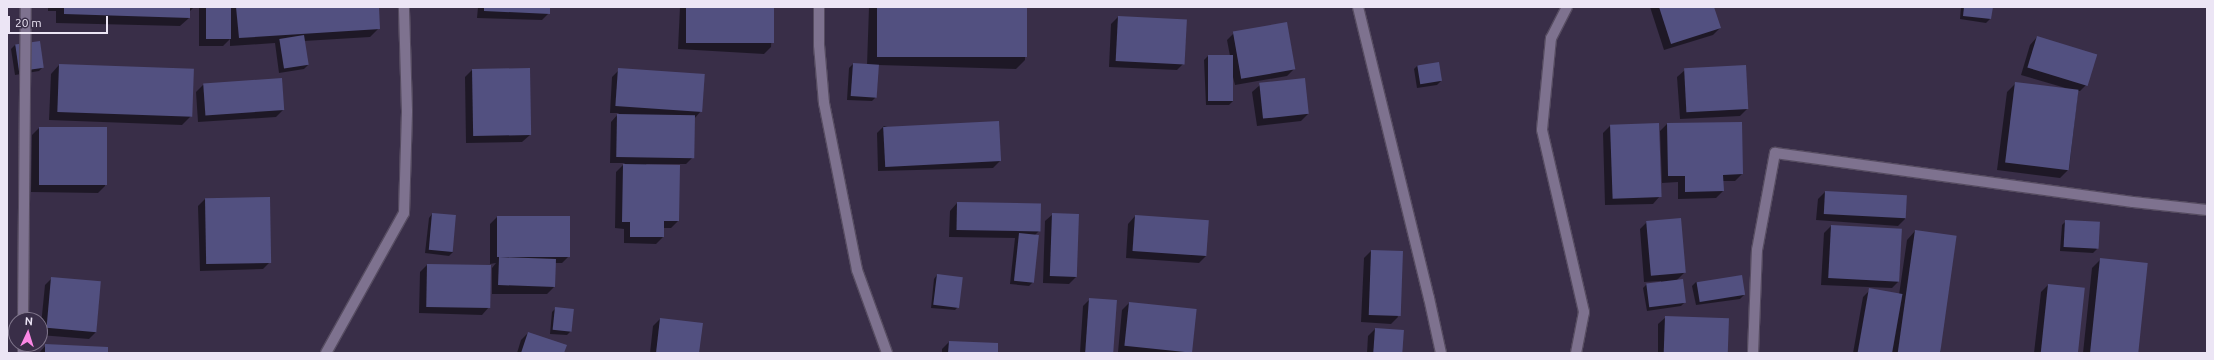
<!DOCTYPE html>
<style>
body{margin:0}
#map{position:relative;width:2214px;height:360px;overflow:hidden;background:#392e48;font-family:Ubuntu,sans-serif}
div>[style]{position:absolute}
[style*='--x']{left:calc(var(--x)*1px);top:calc(var(--y)*1px);width:calc(var(--w)*1px);rotate:calc(var(--a)*1deg)}
.shadow>*{inset:0;background:#0007}
.building>*{inset:0;background:#525080;transform-origin:0 0}
.roads{filter:drop-shadow(1px 0 #564c61) drop-shadow(-1px 0 #564c61) drop-shadow(0 1px #564c61) drop-shadow(0 -1px #564c61)}
.street>*{height:10px;margin:-5px;padding:0 5px;transform-origin:5px;border-radius:5px;background:#7e728f}
span{translate:-50% -50%;white-space:nowrap;text-align:center;line-height:1.15;-webkit-text-stroke:4px #392e48;paint-order:stroke}
.frame{position:absolute;inset:0;border:8px solid #ece5f5;pointer-events:none}
.north{position:absolute;left:8px;top:312px;width:40px;height:40px;box-sizing:border-box;background:#392e48;border:1px solid #81778d;border-radius:50%;rotate:4deg;font-size:11px;font-weight:700;line-height:16px;text-align:center;color:#ece5f5}
.north::after{content:'';display:block;margin:auto;width:14px;height:18px;background:#fb87e5;clip-path:polygon(50% 0,100% 100%,50% 72%,0 100%)}
.scale{position:absolute;left:8px;top:16px;width:100px;height:18px;box-sizing:border-box;border:2px solid #ece5f5;border-top:0;padding-left:5px;font-size:12px;line-height:14px;white-space:nowrap;color:#ece5f5;-webkit-text-stroke:3px #392e48;paint-order:stroke}
</style>
<div id="map">
<div class="shadow">
<div style="clip-path:polygon(48px 7px,194px 7px,189px 12px,189px 18px,180px 26px,56px 23px,56px 11px,48px 11px)"></div>
<div style="clip-path:polygon(199px 7px,378px 7px,379px 28px,370px 37px,304px 41px,308px 65px,304px 69px,279px 73px,275px 43px,230px 46px,230px 39px,223px 46px,199px 46px)"></div>
<div style="clip-path:polygon(478px 7px,549px 7px,549px 13px,542px 20px,477px 18px)"></div>
<div style="clip-path:polygon(680px 7px,773px 7px,771px 47px,764px 54px,678px 49px)"></div>
<div style="clip-path:polygon(869px 7px,1026px 7px,1025px 60px,1016px 69px,878px 65px,876px 97px,872px 101px,847px 100px,849px 68px,853px 64px,867px 65px)"></div>
<div style="clip-path:polygon(1650px 7px,1713px 7px,1720px 28px,1713px 35px,1664px 50px)"></div>
<div style="clip-path:polygon(1961px 7px,1992px 7px,1990px 19px,1986px 23px,1960px 19px)"></div>
<div style="clip-path:polygon(1118px 17px,1186px 21px,1184px 63px,1177px 70px,1109px 67px,1111px 24px)"></div>
<div style="clip-path:polygon(1234px 33px,1294px 69px,1287px 76px,1235px 85px,1233px 77px,1233px 101px,1229px 105px,1206px 105px,1204px 60px,1208px 56px,1230px 56px,1227px 40px)"></div>
<div style="clip-path:polygon(2037px 37px,2087px 84px,2080px 91px,2078px 91px,2069px 169px,2060px 178px,1997px 170px,2007px 92px,2016px 83px,2069px 89px,2021px 75px,2030px 45px)"></div>
<div style="clip-path:polygon(15px 45px,43px 67px,39px 71px,15px 75px,11px 49px)"></div>
<div style="clip-path:polygon(59px 65px,191px 116px,182px 125px,49px 120px,51px 74px)"></div>
<div style="clip-path:polygon(1418px 65px,1441px 81px,1437px 85px,1417px 88px,1414px 69px)"></div>
<div style="clip-path:polygon(472px 70px,530px 135px,522px 142px,466px 143px,465px 77px)"></div>
<div style="clip-path:polygon(619px 70px,701px 111px,694px 119px,693px 157px,686px 164px,646px 164px,678px 221px,671px 228px,663px 228px,663px 237px,656px 244px,624px 243px,624px 229px,615px 228px,616px 172px,625px 163px,610px 163px,611px 122px,619px 113px,610px 113px,612px 77px)"></div>
<div style="clip-path:polygon(1685px 70px,1747px 109px,1740px 116px,1680px 119px,1677px 77px)"></div>
<div style="clip-path:polygon(203px 85px,283px 110px,276px 117px,198px 122px,196px 92px)"></div>
<div style="clip-path:polygon(1260px 85px,1308px 114px,1301px 121px,1257px 126px,1252px 92px)"></div>
<div style="clip-path:polygon(1667px 124px,1742px 174px,1735px 181px,1722px 181px,1723px 191px,1716px 198px,1678px 199px,1678px 182px,1662px 183px,1660px 131px)"></div>
<div style="clip-path:polygon(884px 126px,1000px 161px,993px 168px,878px 171px,877px 133px)"></div>
<div style="clip-path:polygon(1610px 126px,1660px 196px,1653px 204px,1605px 205px,1603px 133px)"></div>
<div style="clip-path:polygon(39px 128px,106px 128px,105px 186px,98px 193px,31px 192px,32px 135px)"></div>
<div style="clip-path:polygon(1825px 192px,1906px 197px,1905px 219px,1898px 226px,1816px 220px,1818px 199px)"></div>
<div style="clip-path:polygon(205px 199px,270px 262px,263px 269px,200px 271px,198px 206px)"></div>
<div style="clip-path:polygon(957px 203px,1040px 205px,1039px 231px,1035px 235px,1033px 282px,1029px 286px,1010px 284px,1015px 238px,949px 237px,950px 211px)"></div>
<div style="clip-path:polygon(432px 214px,453px 252px,449px 256px,425px 253px,429px 218px)"></div>
<div style="clip-path:polygon(1053px 214px,1078px 215px,1076px 277px,1069px 284px,1043px 283px,1045px 221px)"></div>
<div style="clip-path:polygon(1135px 216px,1206px 256px,1199px 263px,1126px 258px,1128px 224px)"></div>
<div style="clip-path:polygon(497px 217px,569px 256px,562px 263px,555px 263px,554px 287px,547px 294px,492px 294px,492px 268px,496px 263px,490px 264px,490px 224px)"></div>
<div style="clip-path:polygon(2066px 221px,2097px 249px,2093px 253px,2060px 251px,2062px 225px)"></div>
<div style="clip-path:polygon(1647px 222px,1685px 272px,1677px 280px,1685px 302px,1681px 306px,1647px 311px,1643px 288px,1647px 284px,1661px 283px,1661px 281px,1644px 282px,1640px 229px)"></div>
<div style="clip-path:polygon(1831px 226px,1899px 281px,1892px 288px,1821px 285px,1824px 233px)"></div>
<div style="clip-path:polygon(1915px 231px,1941px 353px,1892px 353px,1890px 351px,1890px 353px,1853px 353px,1863px 297px,1870px 290px,1899px 295px,1907px 240px)"></div>
<div style="clip-path:polygon(1371px 251px,1398px 317px,1391px 324px,1361px 322px,1364px 258px)"></div>
<div style="clip-path:polygon(2101px 259px,2138px 353px,2083px 353px,2092px 268px)"></div>
<div style="clip-path:polygon(427px 265px,489px 307px,482px 315px,419px 313px,420px 272px)"></div>
<div style="clip-path:polygon(937px 275px,959px 306px,955px 310px,931px 308px,934px 279px)"></div>
<div style="clip-path:polygon(52px 278px,100px 282px,96px 332px,89px 339px,40px 335px,45px 285px)"></div>
<div style="clip-path:polygon(1696px 282px,1744px 295px,1740px 299px,1696px 305px,1692px 286px)"></div>
<div style="clip-path:polygon(2048px 285px,2077px 353px,2034px 353px,2041px 292px)"></div>
<div style="clip-path:polygon(1090px 299px,1113px 353px,1080px 353px,1083px 306px)"></div>
<div style="clip-path:polygon(1129px 303px,1192px 352px,1118px 352px,1122px 310px)"></div>
<div style="clip-path:polygon(556px 308px,571px 331px,567px 335px,550px 334px,552px 312px)"></div>
<div style="clip-path:polygon(1666px 317px,1727px 353px,1658px 353px,1658px 324px)"></div>
<div style="clip-path:polygon(660px 319px,698px 353px,650px 353px,653px 326px)"></div>
<div style="clip-path:polygon(1375px 329px,1403px 331px,1401px 353px,1367px 353px,1368px 336px)"></div>
<div style="clip-path:polygon(528px 333px,563px 353px,517px 353px,521px 340px)"></div>
<div style="clip-path:polygon(949px 342px,997px 353px,942px 353px,942px 349px)"></div>
<div style="clip-path:polygon(46px 345px,107px 353px,39px 353px)"></div>
</div>
<div class="building">
<div style="clip-path:polygon(64px 7px,190px 7px,190px 18px,64px 14px)"></div>
<div style="left:206px;top:7px;width:25px;height:32px"></div>
<div style="clip-path:polygon(236px 7px,379px 7px,380px 29px,239px 38px)"></div>
<div style="clip-path:polygon(484px 7px,550px 7px,550px 14px,484px 11px)"></div>
<div style="left:686px;top:7px;width:88px;height:36px"></div>
<div style="left:877px;top:7px;width:150px;height:50px"></div>
<div style="clip-path:polygon(1659px 7px,1714px 7px,1721px 28px,1671px 44px)"></div>
<div style="clip-path:polygon(1964px 7px,1993px 7px,1991px 19px,1963px 16px)"></div>
<div style="left:1118px;top:16px;width:69px;height:45px;rotate:3deg"></div>
<div style="left:1287px;top:22px;width:48px;height:55px;rotate:80deg"></div>
<div style="left:304px;top:35px;width:30px;height:25px;rotate:81deg"></div>
<div style="left:2037px;top:36px;width:63px;height:33px;rotate:17deg"></div>
<div style="left:40px;top:41px;width:27px;height:25px;rotate:82deg"></div>
<div style="left:1208px;top:55px;width:25px;height:46px"></div>
<div style="left:1439px;top:62px;width:19px;height:22px;rotate:81deg"></div>
<div style="left:853px;top:63px;width:26px;height:33px;rotate:4deg"></div>
<div style="left:59px;top:64px;width:135px;height:48px;rotate:2deg"></div>
<div style="left:1746px;top:65px;width:44px;height:62px;rotate:87deg"></div>
<div style="left:530px;top:68px;width:67px;height:58px;rotate:89deg"></div>
<div style="left:618px;top:68px;width:87px;height:38px;rotate:4deg"></div>
<div style="left:282px;top:78px;width:32px;height:79px;rotate:86deg"></div>
<div style="left:1305px;top:78px;width:36px;height:46px;rotate:84deg"></div>
<div style="left:2015px;top:82px;width:64px;height:81px;rotate:7deg"></div>
<div style="left:617px;top:114px;width:78px;height:43px;rotate:1deg"></div>
<div style="left:999px;top:121px;width:40px;height:116px;rotate:87deg"></div>
<div style="clip-path:polygon(1742px 122px,1743px 174px,1723px 175px,1724px 191px,1685px 192px,1685px 176px,1668px 176px,1667px 123px)"></div>
<div style="left:1659px;top:123px;width:74px;height:49px;rotate:88deg"></div>
<div style="left:39px;top:127px;width:68px;height:58px"></div>
<div style="clip-path:polygon(623px 164px,680px 165px,679px 221px,664px 221px,664px 237px,630px 237px,630px 222px,622px 222px)"></div>
<div style="left:1825px;top:191px;width:82px;height:23px;rotate:3deg"></div>
<div style="left:270px;top:197px;width:66px;height:65px;rotate:89deg"></div>
<div style="left:957px;top:202px;width:84px;height:28px;rotate:1deg"></div>
<div style="left:432px;top:213px;width:24px;height:37px;rotate:5deg"></div>
<div style="left:1052px;top:213px;width:27px;height:63px;rotate:2deg"></div>
<div style="left:1135px;top:215px;width:74px;height:36px;rotate:4deg"></div>
<div style="left:497px;top:216px;width:73px;height:41px"></div>
<div style="left:1681px;top:218px;width:55px;height:35px;rotate:85deg"></div>
<div style="left:2065px;top:220px;width:35px;height:27px;rotate:3deg"></div>
<div style="left:1831px;top:225px;width:71px;height:53px;rotate:3deg"></div>
<div style="left:1915px;top:230px;width:42px;height:124px;rotate:8deg"></div>
<div style="left:1019px;top:233px;width:20px;height:48px;rotate:6deg"></div>
<div style="left:1371px;top:250px;width:32px;height:65px;rotate:2deg"></div>
<div style="left:2100px;top:258px;width:48px;height:95px;rotate:6deg"></div>
<div style="left:556px;top:259px;width:28px;height:57px;rotate:92deg"></div>
<div style="left:427px;top:264px;width:64px;height:43px;rotate:1deg"></div>
<div style="left:937px;top:274px;width:26px;height:31px;rotate:7deg"></div>
<div style="left:1742px;top:275px;width:20px;height:46px;rotate:81deg"></div>
<div style="left:51px;top:277px;width:50px;height:51px;rotate:5deg"></div>
<div style="left:1683px;top:279px;width:24px;height:37px;rotate:83deg"></div>
<div style="left:2048px;top:284px;width:37px;height:69px;rotate:6deg"></div>
<div style="left:1869px;top:288px;width:34px;height:66px;rotate:10deg"></div>
<div style="left:1089px;top:298px;width:28px;height:55px;rotate:4deg"></div>
<div style="left:1129px;top:302px;width:68px;height:44px;rotate:6deg"></div>
<div style="left:555px;top:307px;width:19px;height:23px;rotate:6deg"></div>
<div style="left:1665px;top:316px;width:64px;height:37px;rotate:2deg"></div>
<div style="clip-path:polygon(660px 318px,703px 323px,699px 353px,656px 353px)"></div>
<div style="left:1375px;top:328px;width:29px;height:25px;rotate:4deg"></div>
<div style="clip-path:polygon(528px 332px,567px 345px,564px 353px,521px 353px)"></div>
<div style="clip-path:polygon(949px 341px,998px 343px,998px 353px,948px 353px)"></div>
<div style="clip-path:polygon(45px 344px,108px 347px,108px 353px,45px 353px)"></div>
</div>
<div class="roads">
<div class="street">
<div style="--x:819;--y:7;--w:38;--a:90"></div>
<div style="--x:819;--y:45;--w:58;--a:85.1"></div>
<div style="--x:824;--y:103;--w:170;--a:78.8"></div>
<div style="--x:857;--y:270;--w:88;--a:70.1"></div>
<div style="--x:1358;--y:7;--w:300;--a:76.3"></div>
<div style="--x:1429;--y:298;--w:56;--a:77.7"></div>
<div style="--x:1567;--y:7;--w:35;--a:117"></div>
<div style="--x:1551;--y:38;--w:92;--a:95.6"></div>
<div style="--x:1542;--y:130;--w:187;--a:77"></div>
<div style="--x:1584;--y:312;--w:42;--a:101"></div>
<div style="--x:23;--y:320;--w:313;--a:-89.5"></div>
<div style="--x:23;--y:353;--w:9;--a:-90"></div>
<div style="--x:326;--y:353;--w:160;--a:-60.9"></div>
<div style="--x:404;--y:213;--w:102;--a:-88.3"></div>
<div style="--x:407;--y:111;--w:104;--a:-91.7"></div>
<div style="--x:1753;--y:353;--w:103;--a:-87.8"></div>
<div style="--x:1757;--y:250;--w:99;--a:-79.5"></div>
<div style="--x:1775;--y:153;--w:361;--a:7.8"></div>
<div style="--x:2133;--y:202;--w:74;--a:6.2"></div>
</div>
</div>
<div class="frame"></div>
<div class="north">N</div>
<div class="scale">20 m</div>
</div>
